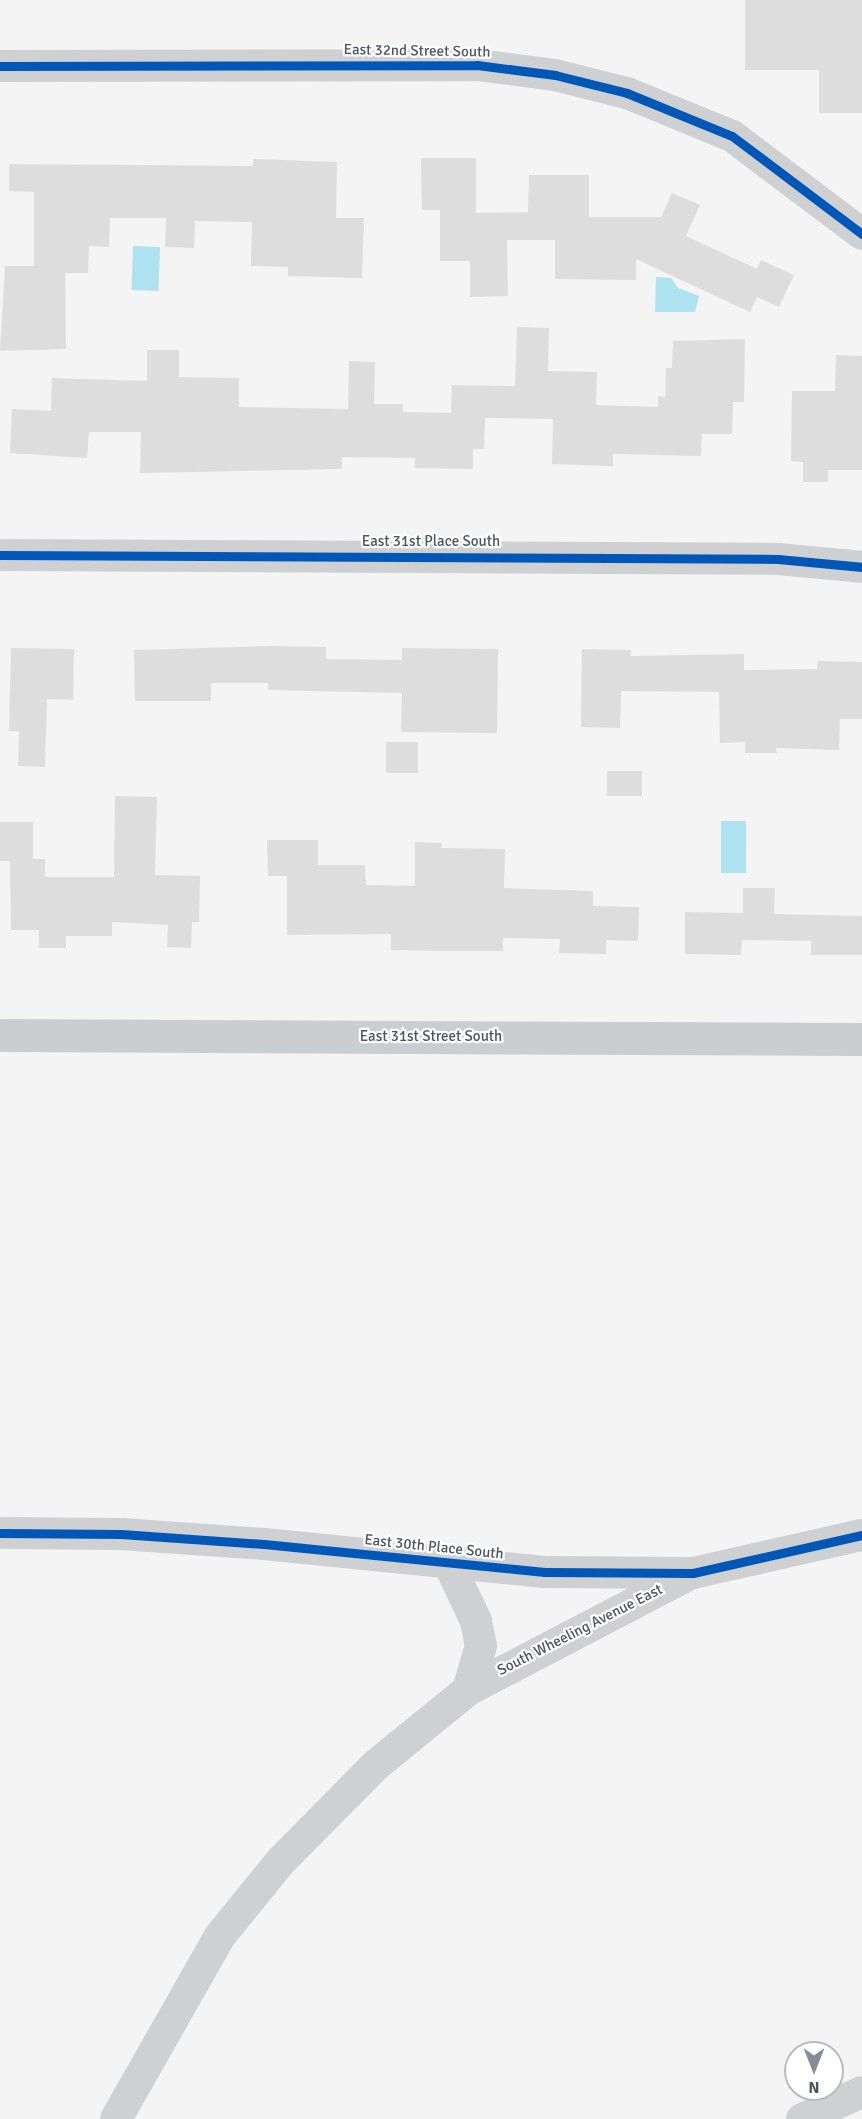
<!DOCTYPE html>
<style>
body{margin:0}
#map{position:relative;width:862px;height:2119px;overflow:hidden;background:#f4f4f4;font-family:Signika,sans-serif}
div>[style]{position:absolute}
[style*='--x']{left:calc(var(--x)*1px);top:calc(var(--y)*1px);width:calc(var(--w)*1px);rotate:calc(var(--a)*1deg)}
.water>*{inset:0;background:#aee2f0;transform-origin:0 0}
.building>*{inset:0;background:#ddddde;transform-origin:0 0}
.minor>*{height:32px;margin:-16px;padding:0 16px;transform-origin:16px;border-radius:16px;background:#ced0d2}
.major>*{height:33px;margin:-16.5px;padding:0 16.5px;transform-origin:16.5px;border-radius:16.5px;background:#caced1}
.cycleway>*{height:9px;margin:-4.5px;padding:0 4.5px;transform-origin:4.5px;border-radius:4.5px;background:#0057b8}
span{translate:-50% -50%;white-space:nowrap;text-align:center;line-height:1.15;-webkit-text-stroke:4.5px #fff;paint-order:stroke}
.street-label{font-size:15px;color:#4a5661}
.north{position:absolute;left:784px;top:2041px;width:60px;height:60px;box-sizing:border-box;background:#fff;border:2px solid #b7bbc0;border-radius:50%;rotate:180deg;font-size:16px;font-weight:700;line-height:24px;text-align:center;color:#4a5661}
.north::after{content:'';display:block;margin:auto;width:21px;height:27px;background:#868d94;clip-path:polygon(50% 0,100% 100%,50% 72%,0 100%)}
</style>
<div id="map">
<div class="water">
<div style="left:133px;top:246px;width:27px;height:44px;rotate:2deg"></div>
<div style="clip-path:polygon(656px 277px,671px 278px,678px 288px,699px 296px,695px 312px,655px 312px)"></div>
<div style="left:721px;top:821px;width:25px;height:52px"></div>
</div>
<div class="building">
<div style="clip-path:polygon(745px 0,862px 0,862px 113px,819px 113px,819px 70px,745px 70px)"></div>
<div style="clip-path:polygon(421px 158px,476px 158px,476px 213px,528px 212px,529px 175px,589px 175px,589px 217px,661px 217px,672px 193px,700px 205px,686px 236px,757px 269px,761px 260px,794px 275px,779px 307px,757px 297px,750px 312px,636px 259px,636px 280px,555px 279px,555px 240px,507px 240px,508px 296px,470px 297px,470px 261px,440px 261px,440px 210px,422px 210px)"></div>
<div style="clip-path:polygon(253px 159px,337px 162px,336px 218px,364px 218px,362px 278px,288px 276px,288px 267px,251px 266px,252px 222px,195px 221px,194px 248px,165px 247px,166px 218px,110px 218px,109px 247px,89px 246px,88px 273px,65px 273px,66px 349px,0 351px,5px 266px,34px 266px,34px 192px,9px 191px,9px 164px,253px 166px)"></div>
<div style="clip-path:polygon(517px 327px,549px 328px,548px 371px,597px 372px,596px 405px,658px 407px,658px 396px,665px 397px,666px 368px,672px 368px,673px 341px,745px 339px,744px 402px,733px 402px,732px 434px,702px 434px,701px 456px,613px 454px,613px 466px,552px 464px,553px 419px,485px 418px,484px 449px,473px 449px,473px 469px,415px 468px,415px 458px,342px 457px,342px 469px,140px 473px,141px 432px,89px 432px,87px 458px,10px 453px,12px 409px,51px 411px,52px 378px,147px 381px,147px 350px,179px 350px,179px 377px,239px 378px,239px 407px,348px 409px,349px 361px,375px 362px,374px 404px,403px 404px,403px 412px,451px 413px,452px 385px,515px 386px)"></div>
<div style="clip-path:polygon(836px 355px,862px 356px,862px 470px,828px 470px,828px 482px,803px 482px,803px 462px,791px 461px,792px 391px,835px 391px)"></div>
<div style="clip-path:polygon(269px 646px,326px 647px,326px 659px,402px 660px,402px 648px,498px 649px,497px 733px,401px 732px,402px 693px,268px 690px,268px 683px,211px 683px,211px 701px,135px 701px,134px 650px)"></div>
<div style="clip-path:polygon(11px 648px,74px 649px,73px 700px,47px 699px,45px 767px,18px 766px,19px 731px,9px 731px)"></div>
<div style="clip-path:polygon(582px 649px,631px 650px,631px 656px,744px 654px,744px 670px,817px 669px,818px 661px,862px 662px,862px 719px,840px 719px,839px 750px,776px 748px,777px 753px,745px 753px,745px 742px,720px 743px,719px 692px,621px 691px,620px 728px,581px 727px)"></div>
<div style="left:386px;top:742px;width:32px;height:31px"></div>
<div style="left:607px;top:771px;width:35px;height:25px"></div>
<div style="clip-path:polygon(115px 796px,157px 797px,155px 875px,200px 876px,199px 922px,192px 922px,191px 948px,167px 947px,168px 925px,112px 922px,112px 936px,66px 936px,66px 948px,39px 948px,39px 930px,11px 930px,10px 861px,0 861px,0 822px,33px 822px,33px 859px,45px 859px,45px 877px,114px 877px)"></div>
<div style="clip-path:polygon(267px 840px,318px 840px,318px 865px,365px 865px,366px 885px,415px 886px,415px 842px,442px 843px,441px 848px,505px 849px,504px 888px,593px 891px,593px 906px,639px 907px,638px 941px,606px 940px,606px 954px,559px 953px,560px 939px,503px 938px,503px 951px,439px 951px,391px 950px,391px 934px,287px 935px,287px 876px,268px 876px)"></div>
<div style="clip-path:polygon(743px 888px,775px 888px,774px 914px,862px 916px,862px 955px,811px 955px,811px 941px,742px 940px,741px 955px,685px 954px,685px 912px,743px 913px)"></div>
</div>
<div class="minor">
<div style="--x:0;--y:66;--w:477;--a:-0.1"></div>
<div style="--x:477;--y:65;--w:79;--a:7.3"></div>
<div style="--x:555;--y:75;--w:74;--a:14"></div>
<div style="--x:627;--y:93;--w:113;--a:22.3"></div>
<div style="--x:732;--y:136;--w:163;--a:37"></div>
<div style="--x:0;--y:555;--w:778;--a:0.29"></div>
<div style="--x:778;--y:559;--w:84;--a:5.4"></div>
<div style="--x:0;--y:1533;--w:121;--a:0.5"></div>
<div style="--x:121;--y:1534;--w:143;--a:4"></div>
<div style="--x:264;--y:1544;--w:282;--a:5.7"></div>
<div style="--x:545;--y:1572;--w:148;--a:0.4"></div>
<div style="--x:693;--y:1573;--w:173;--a:-12.7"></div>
<div style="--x:450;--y:1566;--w:61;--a:64.7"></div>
<div style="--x:476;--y:1621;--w:25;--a:79"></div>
<div style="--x:481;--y:1646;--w:46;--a:106.5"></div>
<div style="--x:116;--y:2119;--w:210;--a:-60.4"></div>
<div style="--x:220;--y:1936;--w:97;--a:-50.9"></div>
<div style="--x:281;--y:1861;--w:135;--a:-45.3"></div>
<div style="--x:376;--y:1765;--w:119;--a:-39.2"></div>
<div style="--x:468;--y:1690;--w:248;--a:-27.6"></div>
<div style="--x:802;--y:2119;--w:66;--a:-24.2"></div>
</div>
<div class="major">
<div style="--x:0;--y:1035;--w:862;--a:0.27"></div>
</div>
<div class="cycleway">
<div style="--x:0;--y:66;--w:477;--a:-0.1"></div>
<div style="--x:477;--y:65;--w:79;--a:7.3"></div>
<div style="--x:555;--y:75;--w:74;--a:14"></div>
<div style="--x:627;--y:93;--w:113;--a:22.3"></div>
<div style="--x:732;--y:136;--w:163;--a:37"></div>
<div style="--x:0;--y:555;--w:778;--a:0.29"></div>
<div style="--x:778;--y:559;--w:84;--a:5.4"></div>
<div style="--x:0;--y:1533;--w:121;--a:0.5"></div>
<div style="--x:121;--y:1534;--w:143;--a:4"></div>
<div style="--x:264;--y:1544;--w:282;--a:5.7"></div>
<div style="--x:545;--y:1572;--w:148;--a:0.4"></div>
<div style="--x:693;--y:1573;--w:173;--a:-12.7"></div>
</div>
<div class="street-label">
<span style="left:417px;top:51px;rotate:1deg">East 32nd Street South</span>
<span style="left:431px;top:542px">East 31st Place South</span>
<span style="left:431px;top:1037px">East 31st Street South</span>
<span style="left:434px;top:1547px;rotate:6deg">East 30th Place South</span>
<span style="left:580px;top:1630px;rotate:-27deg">South Wheeling Avenue East</span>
</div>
<div class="north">N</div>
</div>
